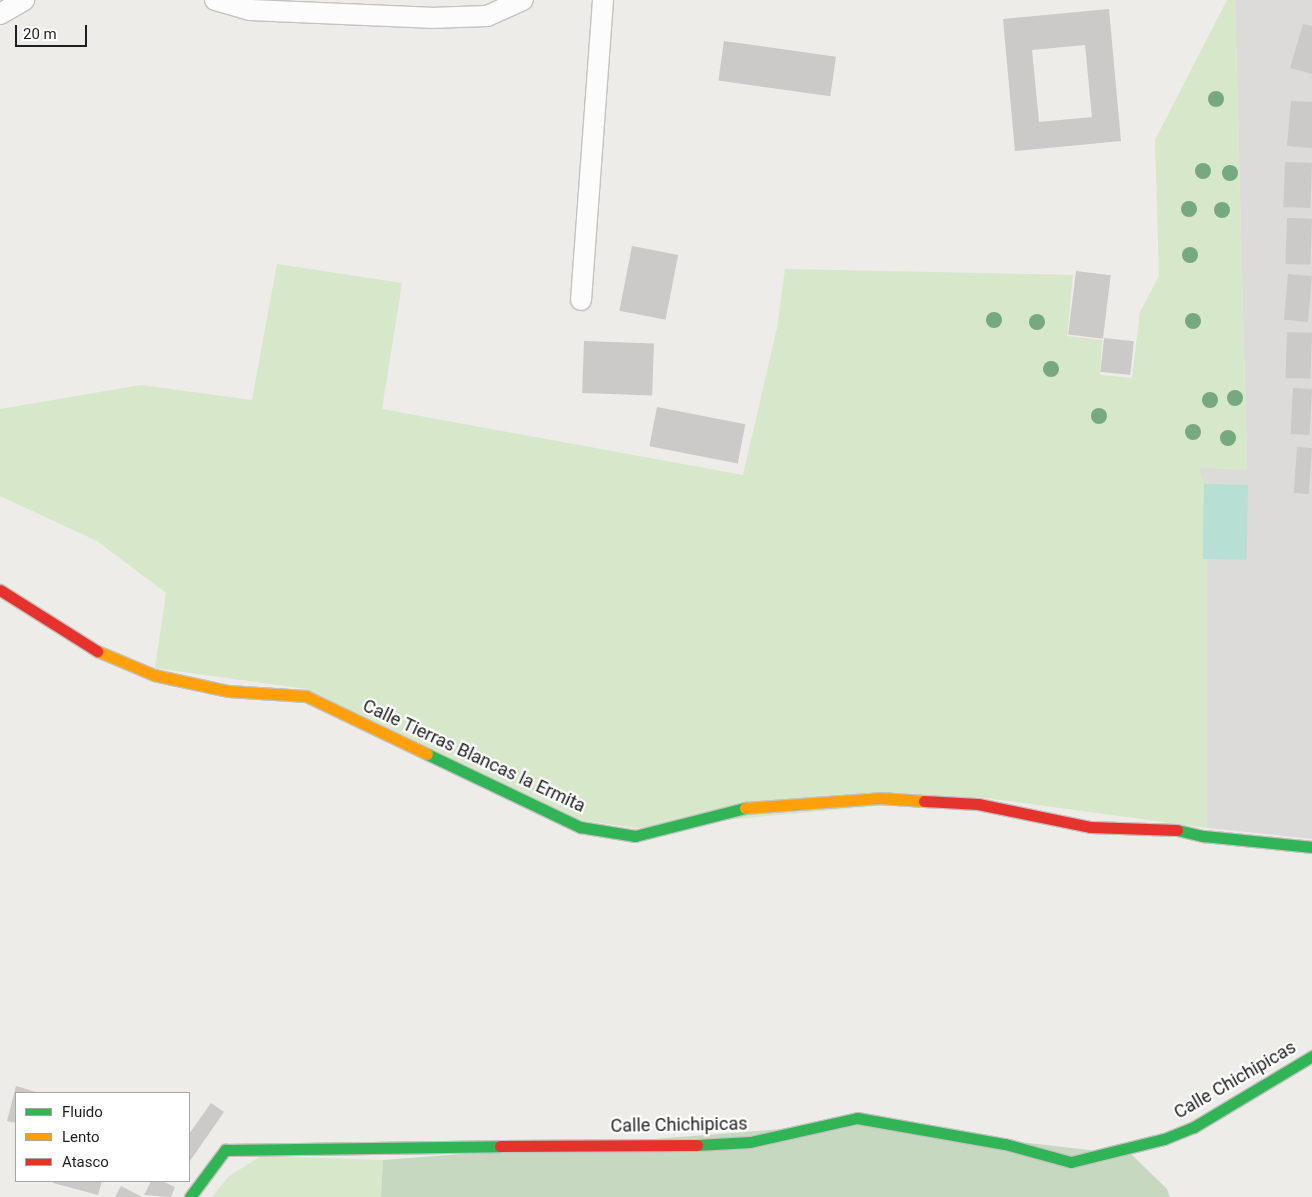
<!DOCTYPE html>
<style>
body{margin:0}
#map{position:relative;width:1312px;height:1197px;overflow:hidden;background:#edece8;font-family:Roboto,sans-serif}
div>[style]{position:absolute}
[style*='--x']{left:calc(var(--x)*1px);top:calc(var(--y)*1px);width:calc(var(--w)*1px);rotate:calc(var(--a)*1deg)}
.residential>*{inset:0;background:#dcdbd9}
.grass>*{inset:0;background:#d6e7ca}
.forest>*{inset:0;background:#c6d9c0}
.pitch>*{inset:0;background:#b8dfd3;transform-origin:0 0}
.building>*{inset:0;background:#cbcac8;transform-origin:0 0}
.roads{filter:drop-shadow(1px 0 #c3c2c0) drop-shadow(-1px 0 #c3c2c0) drop-shadow(0 1px #c3c2c0) drop-shadow(0 -1px #c3c2c0)}
.street>*{height:20px;margin:-10px;padding:0 10px;transform-origin:10px;border-radius:10px;background:#fcfcfc}
.fast>*{height:11px;margin:-5.5px;padding:0 5.5px;transform-origin:5.5px;border-radius:5.5px;background:#30b455}
.slow>*{height:11px;margin:-5.5px;padding:0 5.5px;transform-origin:5.5px;border-radius:5.5px;background:#ff9f0a}
.jam>*{height:11px;margin:-5.5px;padding:0 5.5px;transform-origin:5.5px;border-radius:5.5px;background:#e5322d}
.trees>*{width:16px;height:16px;margin:-8px;border-radius:50%;background:#77a980}
span{translate:-50% -50%;white-space:nowrap;text-align:center;line-height:1.15;-webkit-text-stroke:4.5px #fff;paint-order:stroke}
.street-label{font-size:18px;color:#1f1f1f}
.legend{position:absolute;left:15px;top:1092px;width:175px;height:90px;box-sizing:border-box;background:#fff;border:1px solid #a5a5a5;margin:0;padding:6px 9px;list-style:none;font-size:15px;color:#1f1f1f}
.legend li{display:flex;align-items:center;gap:10px;height:25px}
.legend b{width:25px;border:1px solid #a5a5a5}
.scale{position:absolute;left:15px;top:25px;width:72px;height:22px;box-sizing:border-box;border:2px solid #1f1f1f;border-top:0;padding-left:6px;font-size:15px;line-height:18px;white-space:nowrap;color:#1f1f1f;-webkit-text-stroke:4px #fff;paint-order:stroke}
</style>
<div id="map">
<div class="residential">
<div style="clip-path:polygon(1235px 0,1312px 0,1312px 839px,1207px 828px,1207px 559px,1199px 467px,1247px 469px)"></div>
</div>
<div class="grass">
<div style="clip-path:polygon(1227px 0,1235px 0,1247px 470px,1199px 468px,1204px 484px,1207px 559px,1207px 828px,979px 797px,635px 828px,581px 820px,307px 689px,155px 668px,166px 593px,97px 541px,0 496px,0 409px,141px 385px,252px 400px,277px 264px,402px 283px,382px 409px,743px 475px,777px 328px,785px 269px,1073px 275px,1067px 336px,1102px 340px,1100px 375px,1132px 378px,1140px 312px,1159px 276px,1155px 140px)"></div>
<div style="clip-path:polygon(261px 1156px,383px 1160px,381px 1197px,212px 1197px,229px 1176px)"></div>
</div>
<div class="forest">
<div style="clip-path:polygon(859px 1123px,1132px 1155px,1167px 1189px,1170px 1197px,381px 1197px,383px 1160px)"></div>
</div>
<div class="pitch">
<div style="left:1204px;top:484px;width:44px;height:75px;rotate:1deg"></div>
</div>
<div class="building">
<div style="clip-path:polygon(evenodd,1109px 9px,1121px 141px,1015px 151px,1003px 19px,1109px 9px,1085px 45px,1092px 117px,1039px 122px,1032px 50px,1085px 45px)"></div>
<div style="clip-path:polygon(1303px 24px,1312px 26px,1312px 74px,1290px 68px)"></div>
<div style="left:724px;top:41px;width:113px;height:40px;rotate:8deg"></div>
<div style="clip-path:polygon(1291px 101px,1312px 102px,1312px 148px,1287px 146px)"></div>
<div style="left:1285px;top:162px;width:27px;height:45px;rotate:2deg"></div>
<div style="left:1287px;top:218px;width:25px;height:46px;rotate:2deg"></div>
<div style="left:632px;top:246px;width:47px;height:66px;rotate:11deg"></div>
<div style="left:1076px;top:271px;width:35px;height:64px;rotate:7deg"></div>
<div style="left:1288px;top:274px;width:24px;height:46px;rotate:5deg"></div>
<div style="left:1287px;top:332px;width:25px;height:46px;rotate:2deg"></div>
<div style="left:1104px;top:338px;width:30px;height:34px;rotate:6deg"></div>
<div style="left:584px;top:341px;width:70px;height:52px;rotate:2deg"></div>
<div style="left:1293px;top:388px;width:19px;height:46px;rotate:3deg"></div>
<div style="left:657px;top:407px;width:90px;height:40px;rotate:11deg"></div>
<div style="left:1297px;top:447px;width:15px;height:46px;rotate:4deg"></div>
<div style="clip-path:polygon(16px 1086px,40px 1093px,16px 1093px,16px 1123px,7px 1121px)"></div>
<div style="clip-path:polygon(211px 1103px,224px 1112px,190px 1161px,189px 1134px)"></div>
<div style="clip-path:polygon(53px 1181px,102px 1181px,98px 1195px,53px 1183px)"></div>
<div style="clip-path:polygon(151px 1181px,162px 1181px,175px 1187px,171px 1197px,144px 1195px)"></div>
<div style="clip-path:polygon(121px 1186px,142px 1197px,115px 1197px)"></div>
</div>
<div class="roads">
<div class="street">
<div style="--x:215;--y:0;--w:36;--a:16"></div>
<div style="--x:250;--y:10;--w:180;--a:2.5"></div>
<div style="--x:430;--y:18;--w:57;--a:-2"></div>
<div style="--x:487;--y:16;--w:39;--a:-24"></div>
<div style="--x:0;--y:14;--w:28;--a:-30"></div>
<div style="--x:581;--y:300;--w:301;--a:-85.8"></div>
</div>
<div class="fast">
<div style="--x:427;--y:754;--w:170;--a:25.5"></div>
<div style="--x:580;--y:827;--w:56;--a:9.3"></div>
<div style="--x:635;--y:836;--w:114;--a:-14.3"></div>
<div style="--x:1177;--y:830;--w:28;--a:13"></div>
<div style="--x:1204;--y:836;--w:109;--a:5.8"></div>
<div style="--x:697;--y:1145;--w:53;--a:-3.2"></div>
<div style="--x:750;--y:1142;--w:110;--a:-12.6"></div>
<div style="--x:857;--y:1118;--w:150;--a:10"></div>
<div style="--x:1005;--y:1144;--w:68;--a:15.3"></div>
<div style="--x:1071;--y:1162;--w:96;--a:-13.9"></div>
<div style="--x:1164;--y:1139;--w:32;--a:-22"></div>
<div style="--x:1194;--y:1127;--w:138;--a:-31"></div>
<div style="--x:190;--y:1197;--w:59;--a:-53.3"></div>
<div style="--x:225;--y:1150;--w:275;--a:-0.8"></div>
</div>
<div class="slow">
<div style="--x:97;--y:651;--w:62;--a:22.8"></div>
<div style="--x:154;--y:675;--w:76;--a:12.2"></div>
<div style="--x:228;--y:691;--w:78;--a:3.7"></div>
<div style="--x:306;--y:696;--w:134;--a:25.6"></div>
<div style="--x:745;--y:808;--w:135;--a:-4.2"></div>
<div style="--x:880;--y:798;--w:44;--a:3.9"></div>
</div>
<div class="jam">
<div style="--x:0;--y:590;--w:115;--a:32.2"></div>
<div style="--x:924;--y:801;--w:54;--a:3.2"></div>
<div style="--x:978;--y:804;--w:114;--a:11.6"></div>
<div style="--x:1090;--y:827;--w:87;--a:2"></div>
<div style="--x:500;--y:1146;--w:197;--a:-0.3"></div>
</div>
</div>
<div class="trees">
<div style="left:1216px;top:99px"></div>
<div style="left:1203px;top:171px"></div>
<div style="left:1230px;top:173px"></div>
<div style="left:1189px;top:209px"></div>
<div style="left:1222px;top:210px"></div>
<div style="left:1190px;top:255px"></div>
<div style="left:994px;top:320px"></div>
<div style="left:1193px;top:321px"></div>
<div style="left:1037px;top:322px"></div>
<div style="left:1051px;top:369px"></div>
<div style="left:1235px;top:398px"></div>
<div style="left:1210px;top:400px"></div>
<div style="left:1099px;top:416px"></div>
<div style="left:1193px;top:432px"></div>
<div style="left:1228px;top:438px"></div>
</div>
<div class="street-label">
<span style="left:474px;top:756px;rotate:25deg">Calle Tierras Blancas la Ermita</span>
<span style="left:1235px;top:1080px;rotate:-30deg">Calle Chichipicas</span>
<span style="left:679px;top:1125px;rotate:-1deg">Calle Chichipicas</span>
</div>
<ul class="legend">
<li><b style="height:6px;background:#30b455"></b>Fluido</li>
<li><b style="height:6px;background:#ff9f0a"></b>Lento</li>
<li><b style="height:6px;background:#e5322d"></b>Atasco</li>
</ul>
<div class="scale">20 m</div>
</div>
